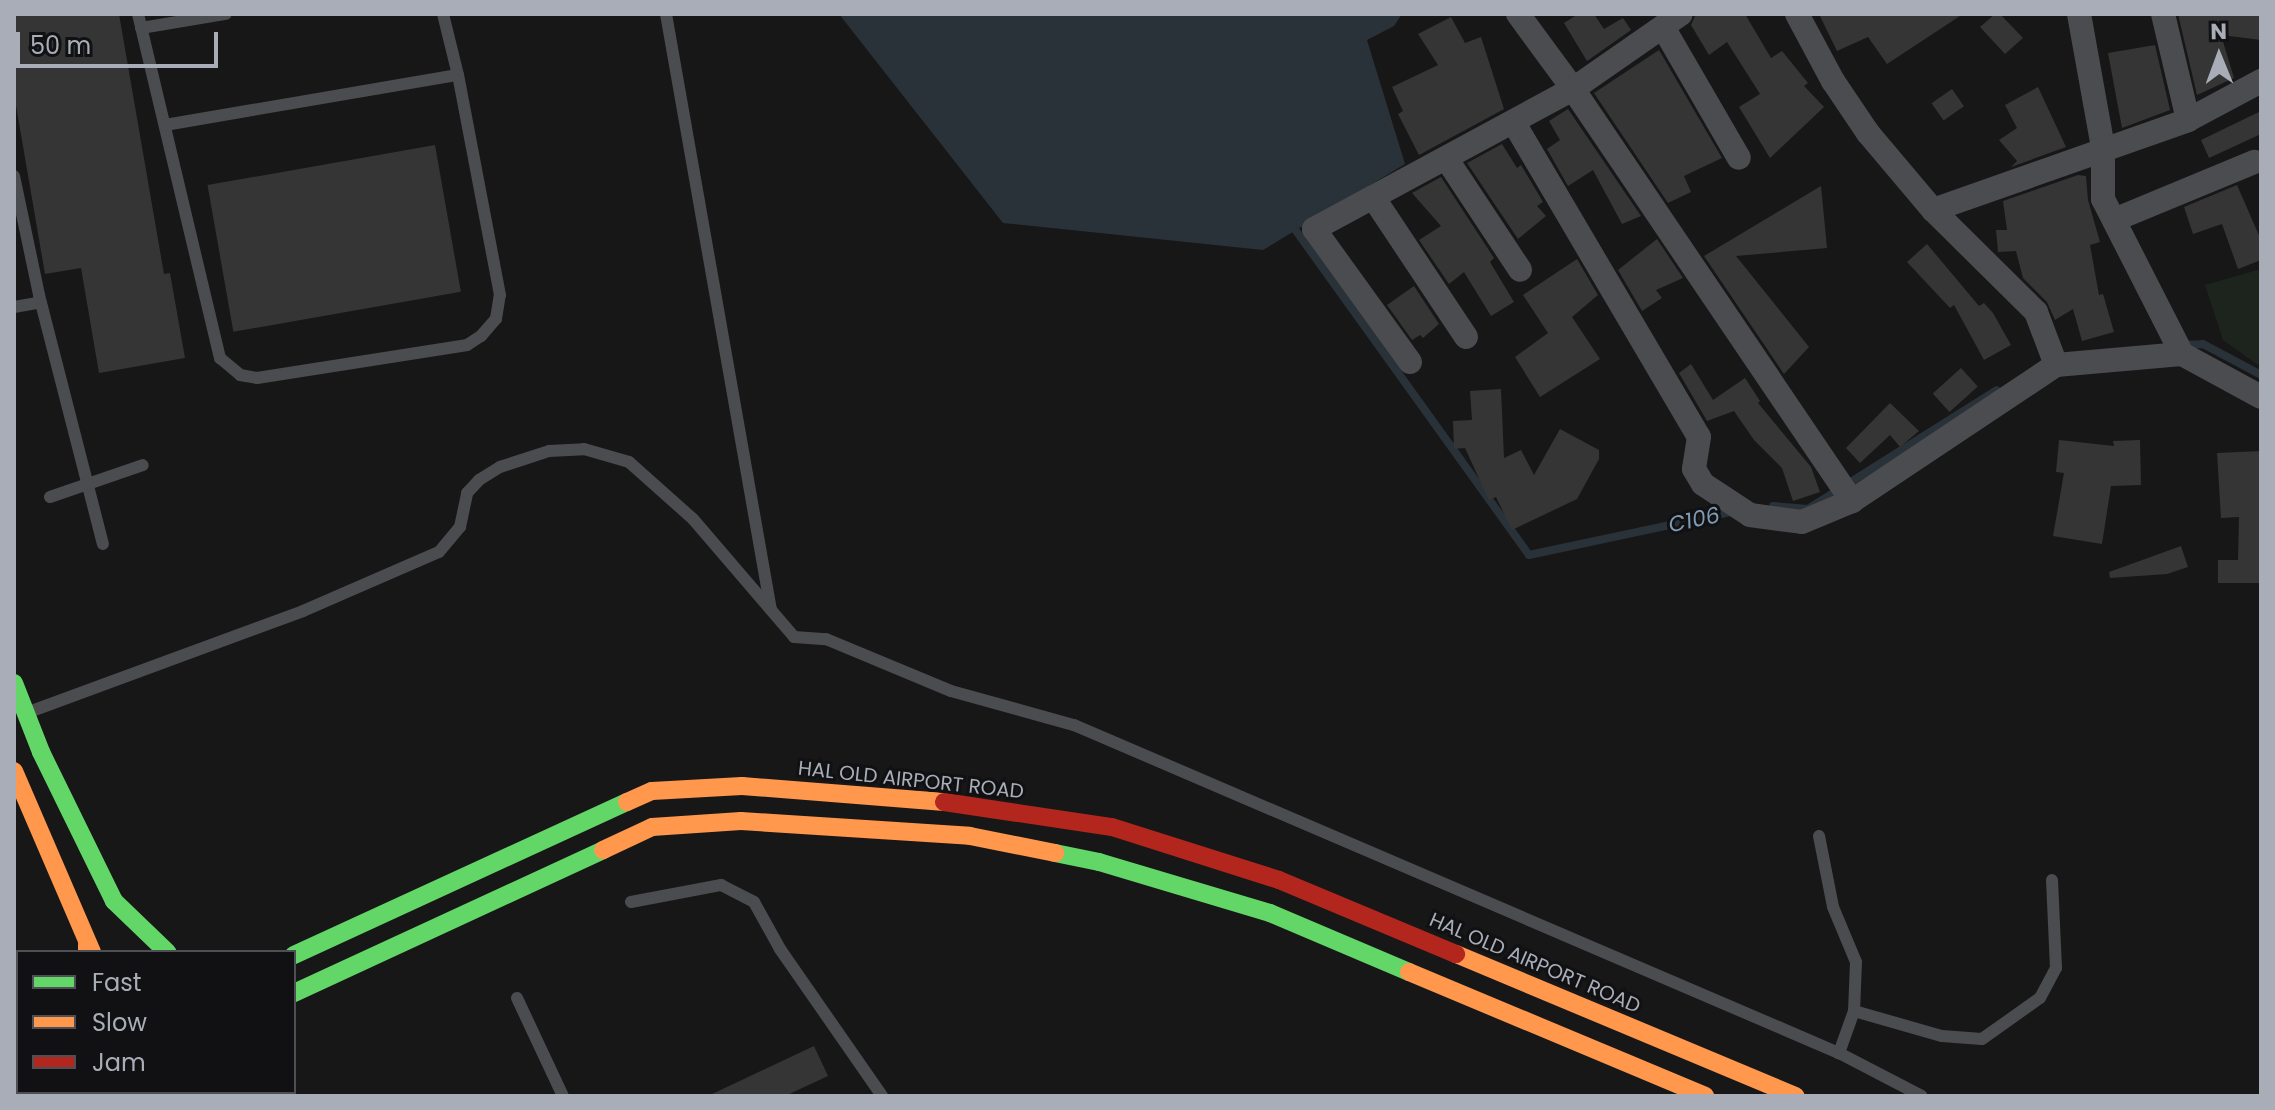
<!DOCTYPE html>
<style>
body{margin:0}
#map{position:relative;width:2275px;height:1110px;overflow:hidden;background:#171717;font-family:Poppins,sans-serif}
div>[style]{position:absolute}
[style*='--x']{left:calc(var(--x)*1px);top:calc(var(--y)*1px);width:calc(var(--w)*1px);rotate:calc(var(--a)*1deg)}
.green>*{inset:0;background:#1d241e}
.water>*{inset:0;background:#2a3239}
.stream>*{height:8px;margin:-4px;padding:0 4px;transform-origin:4px;border-radius:4px;background:#2a3239}
.building>*{inset:0;background:#353536;transform-origin:0 0}
.lane>*{height:12px;margin:-6px;padding:0 6px;transform-origin:6px;border-radius:6px;background:#4b4c50}
.street>*{height:24px;margin:-12px;padding:0 12px;transform-origin:12px;border-radius:12px;background:#4b4c50}
.fast>*{height:18px;margin:-9px;padding:0 9px;transform-origin:9px;border-radius:9px;background:#63d668}
.slow>*{height:18px;margin:-9px;padding:0 9px;transform-origin:9px;border-radius:9px;background:#ff974d}
.jam>*{height:18px;margin:-9px;padding:0 9px;transform-origin:9px;border-radius:9px;background:#b3261e}
span{translate:-50% -50%;white-space:nowrap;text-align:center;line-height:1.15;-webkit-text-stroke:6px #111113;paint-order:stroke}
.street-label{font-size:20px;color:#a8adb8}
.water-label{font-size:22px;color:#7f9bb3;font-style:italic}
.frame{position:absolute;inset:0;border:16px solid #a8adb8;pointer-events:none}
.legend{position:absolute;left:16px;top:950px;width:280px;height:144px;box-sizing:border-box;background:#111113;border:2px solid #4d4f55;margin:0;padding:10px 14px;list-style:none;font-size:24px;color:#a8adb8}
.legend li{display:flex;align-items:center;gap:16px;height:40px}
.legend b{width:40px;border:2px solid #4d4f55}
.north{position:absolute;left:2179px;top:16px;width:80px;height:80px;-webkit-text-stroke:6px #111113;paint-order:stroke;rotate:359deg;font-size:22px;font-weight:700;line-height:32px;text-align:center;color:#a8adb8}
.north::after{content:'';display:block;margin:auto;width:28px;height:36px;background:#a8adb8;clip-path:polygon(50% 0,100% 100%,50% 72%,0 100%)}
.scale{position:absolute;left:16px;top:32px;width:202px;height:36px;box-sizing:border-box;border:4px solid #a8adb8;border-top:0;padding-left:10px;font-size:24px;line-height:28px;white-space:nowrap;color:#a8adb8;-webkit-text-stroke:6px #111113;paint-order:stroke}
</style>
<div id="map">
<div class="green">
<div style="clip-path:polygon(2261px 269px,2261px 367px,2223px 340px,2205px 285px)"></div>
</div>
<div class="water">
<div style="clip-path:polygon(839px 14px,1402px 14px,1394px 26px,1367px 40px,1405px 164px,1263px 250px,1003px 223px)"></div>
</div>
<div class="stream">
<div style="--x:1289;--y:221;--w:411;--a:54.3"></div>
<div style="--x:1529;--y:555;--w:212;--a:-12"></div>
<div style="--x:2180;--y:345;--w:23;--a:-2"></div>
<div style="--x:2203;--y:344;--w:66;--a:28.1"></div>
<div style="--x:1773;--y:506;--w:35;--a:5"></div>
<div style="--x:1808;--y:509;--w:223;--a:-32.2"></div>
</div>
<div class="building">
<div style="clip-path:polygon(14px 14px,119px 14px,164px 274px,170px 273px,185px 358px,99px 373px,81px 268px,45px 274px,14px 94px)"></div>
<div style="clip-path:polygon(1578px 14px,1594px 14px,1604px 29px,1623px 18px,1631px 30px,1587px 61px,1564px 23px)"></div>
<div style="clip-path:polygon(1696px 14px,1745px 14px,1771px 58px,1782px 51px,1808px 83px,1804px 86px,1824px 107px,1770px 158px,1739px 107px,1760px 94px,1727px 42px,1709px 55px,1691px 25px)"></div>
<div style="clip-path:polygon(1819px 14px,1963px 14px,1887px 64px,1868px 37px,1837px 51px)"></div>
<div style="clip-path:polygon(1995px 14px,2000px 14px,2023px 38px,2005px 54px,1980px 27px)"></div>
<div style="clip-path:polygon(2178px 14px,2261px 14px,2261px 40px,2221px 35px,2234px 78px,2197px 95px)"></div>
<div style="clip-path:polygon(1451px 17px,1465px 43px,1481px 37px,1504px 109px,1419px 155px,1398px 114px,1403px 111px,1392px 87px,1438px 65px,1418px 34px)"></div>
<div style="clip-path:polygon(2155px 45px,2170px 110px,2122px 128px,2108px 53px)"></div>
<div style="clip-path:polygon(1659px 50px,1722px 158px,1684px 176px,1691px 192px,1668px 203px,1594px 93px)"></div>
<div style="clip-path:polygon(2038px 87px,2066px 147px,2011px 167px,2017px 161px,1999px 140px,2017px 128px,2005px 105px)"></div>
<div style="left:1952px;top:89px;width:21px;height:25px;rotate:55deg"></div>
<div style="clip-path:polygon(1568px 109px,1641px 216px,1622px 224px,1593px 170px,1568px 186px,1547px 149px,1560px 140px,1549px 121px)"></div>
<div style="clip-path:polygon(2261px 111px,2261px 134px,2209px 158px,2201px 140px)"></div>
<div style="clip-path:polygon(1502px 144px,1517px 168px,1521px 165px,1543px 202px,1537px 206px,1546px 216px,1518px 239px,1467px 163px)"></div>
<div style="left:435px;top:145px;width:149px;height:231px;rotate:80deg"></div>
<div style="clip-path:polygon(2078px 175px,2086px 176px,2088px 200px,2100px 242px,2090px 245px,2099px 295px,2103px 294px,2114px 332px,2082px 341px,2073px 309px,2055px 320px,2047px 302px,2023px 278px,2016px 251px,1998px 252px,1996px 230px,2007px 230px,2003px 201px)"></div>
<div style="clip-path:polygon(1441px 177px,1494px 258px,1490px 262px,1514px 302px,1491px 316px,1464px 272px,1449px 284px,1419px 240px,1441px 226px,1412px 193px)"></div>
<div style="clip-path:polygon(2237px 185px,2261px 240px,2261px 260px,2238px 269px,2222px 224px,2193px 234px,2184px 207px)"></div>
<div style="clip-path:polygon(1821px 186px,1827px 248px,1736px 256px,1809px 347px,1784px 374px,1704px 256px)"></div>
<div style="clip-path:polygon(1657px 239px,1683px 278px,1656px 290px,1662px 298px,1642px 311px,1618px 270px)"></div>
<div style="clip-path:polygon(1927px 244px,1979px 306px,1984px 303px,1993px 313px,2011px 345px,1984px 360px,1954px 305px,1950px 308px,1907px 262px)"></div>
<div style="clip-path:polygon(1577px 259px,1598px 295px,1572px 317px,1600px 359px,1540px 397px,1515px 357px,1548px 333px,1523px 295px)"></div>
<div style="clip-path:polygon(1414px 286px,1439px 324px,1423px 338px,1420px 335px,1412px 340px,1387px 305px)"></div>
<div style="clip-path:polygon(1691px 364px,1713px 400px,1745px 378px,1760px 401px,1758px 403px,1811px 467px,1820px 492px,1793px 501px,1782px 468px,1754px 440px,1734px 411px,1707px 421px,1679px 373px)"></div>
<div style="left:1961px;top:368px;width:25px;height:38px;rotate:48deg"></div>
<div style="clip-path:polygon(1501px 389px,1504px 458px,1521px 450px,1534px 475px,1560px 429px,1599px 450px,1599px 459px,1577px 499px,1512px 530px,1496px 497px,1489px 500px,1465px 448px,1454px 449px,1453px 421px,1472px 420px,1470px 391px)"></div>
<div style="clip-path:polygon(1890px 403px,1919px 431px,1900px 447px,1890px 435px,1860px 463px,1846px 448px)"></div>
<div style="clip-path:polygon(2059px 440px,2114px 446px,2113px 441px,2140px 440px,2141px 485px,2111px 486px,2102px 544px,2053px 536px,2064px 473px,2056px 472px)"></div>
<div style="clip-path:polygon(2261px 451px,2261px 583px,2218px 583px,2218px 560px,2238px 560px,2239px 517px,2221px 518px,2217px 453px)"></div>
<div style="clip-path:polygon(2181px 546px,2188px 567px,2167px 574px,2110px 578px,2109px 572px)"></div>
<div style="clip-path:polygon(814px 1046px,828px 1076px,785px 1096px,708px 1096px)"></div>
</div>
<div class="lane">
<div style="--x:138;--y:14;--w:354;--a:76.6"></div>
<div style="--x:220;--y:358;--w:26;--a:40"></div>
<div style="--x:240;--y:375;--w:17;--a:10"></div>
<div style="--x:257;--y:378;--w:213;--a:-8.9"></div>
<div style="--x:467;--y:345;--w:17;--a:-33"></div>
<div style="--x:481;--y:336;--w:23;--a:-49"></div>
<div style="--x:496;--y:319;--w:24;--a:-81"></div>
<div style="--x:500;--y:295;--w:224;--a:-100.8"></div>
<div style="--x:458;--y:75;--w:63;--a:-103.8"></div>
<div style="--x:666;--y:14;--w:605;--a:80.01"></div>
<div style="--x:141;--y:28;--w:86;--a:-9.4"></div>
<div style="--x:165;--y:125;--w:297;--a:-9.7"></div>
<div style="--x:14;--y:176;--w:122;--a:78.1"></div>
<div style="--x:39;--y:295;--w:257;--a:75.6"></div>
<div style="--x:14;--y:307;--w:27;--a:-10"></div>
<div style="--x:50;--y:497;--w:98;--a:-19"></div>
<div style="--x:29;--y:712;--w:292;--a:-20.2"></div>
<div style="--x:303;--y:611;--w:148;--a:-23.5"></div>
<div style="--x:439;--y:552;--w:33;--a:-50"></div>
<div style="--x:460;--y:527;--w:35;--a:-78"></div>
<div style="--x:467;--y:493;--w:18;--a:-47"></div>
<div style="--x:479;--y:480;--w:25;--a:-32"></div>
<div style="--x:500;--y:467;--w:52;--a:-18.1"></div>
<div style="--x:549;--y:451;--w:35;--a:-3"></div>
<div style="--x:584;--y:449;--w:47;--a:16.1"></div>
<div style="--x:629;--y:462;--w:86;--a:41.7"></div>
<div style="--x:693;--y:519;--w:155;--a:49.4"></div>
<div style="--x:794;--y:637;--w:32;--a:4"></div>
<div style="--x:826;--y:639;--w:135;--a:22.6"></div>
<div style="--x:951;--y:691;--w:128;--a:15.5"></div>
<div style="--x:1074;--y:725;--w:832;--a:23.21"></div>
<div style="--x:1839;--y:1053;--w:93;--a:27.4"></div>
<div style="--x:1819;--y:836;--w:72;--a:78.8"></div>
<div style="--x:1833;--y:907;--w:60;--a:67.3"></div>
<div style="--x:1856;--y:962;--w:49;--a:92.3"></div>
<div style="--x:1854;--y:1011;--w:45;--a:109.7"></div>
<div style="--x:631;--y:902;--w:92;--a:-10.7"></div>
<div style="--x:721;--y:885;--w:37;--a:27"></div>
<div style="--x:754;--y:902;--w:54;--a:61"></div>
<div style="--x:780;--y:949;--w:179;--a:55.2"></div>
<div style="--x:517;--y:998;--w:108;--a:64.9"></div>
<div style="--x:1854;--y:1011;--w:91;--a:15.9"></div>
<div style="--x:1942;--y:1036;--w:40;--a:4.3"></div>
<div style="--x:1982;--y:1039;--w:71;--a:-35.3"></div>
<div style="--x:2040;--y:998;--w:34;--a:-62"></div>
<div style="--x:2056;--y:968;--w:88;--a:-92.6"></div>
</div>
<div class="street">
<div style="--x:1518;--y:14;--w:93;--a:53.7"></div>
<div style="--x:1573;--y:89;--w:498;--a:55.9"></div>
<div style="--x:1852;--y:501;--w:245;--a:-33.7"></div>
<div style="--x:2056;--y:365;--w:126;--a:-5"></div>
<div style="--x:1797;--y:14;--w:76;--a:61.8"></div>
<div style="--x:1833;--y:81;--w:63;--a:56.1"></div>
<div style="--x:1868;--y:133;--w:101;--a:49.8"></div>
<div style="--x:1933;--y:210;--w:145;--a:44.7"></div>
<div style="--x:2036;--y:312;--w:57;--a:69.3"></div>
<div style="--x:2079;--y:14;--w:136;--a:79.8"></div>
<div style="--x:2103;--y:148;--w:51;--a:90"></div>
<div style="--x:2103;--y:199;--w:174;--a:63"></div>
<div style="--x:2182;--y:354;--w:90;--a:28.6"></div>
<div style="--x:2163;--y:14;--w:109;--a:76.7"></div>
<div style="--x:1663;--y:27;--w:151;--a:59.9"></div>
<div style="--x:1514;--y:123;--w:364;--a:59.5"></div>
<div style="--x:1699;--y:437;--w:32;--a:99"></div>
<div style="--x:1694;--y:469;--w:17;--a:59"></div>
<div style="--x:1703;--y:484;--w:56;--a:33.4"></div>
<div style="--x:1750;--y:515;--w:52;--a:7.7"></div>
<div style="--x:1802;--y:522;--w:54;--a:-22.8"></div>
<div style="--x:1446;--y:158;--w:134;--a:56.5"></div>
<div style="--x:1373;--y:197;--w:168;--a:56.4"></div>
<div style="--x:1933;--y:210;--w:270;--a:-19.4"></div>
<div style="--x:2188;--y:120;--w:83;--a:-28.1"></div>
<div style="--x:2114;--y:220;--w:152;--a:-22.5"></div>
<div style="--x:1410;--y:362;--w:164;--a:-125.8"></div>
<div style="--x:1314;--y:229;--w:294;--a:-28.4"></div>
<div style="--x:1573;--y:89;--w:131;--a:-34.8"></div>
</div>
<div class="fast">
<div style="--x:14;--y:683;--w:74;--a:68.6"></div>
<div style="--x:41;--y:752;--w:166;--a:63.9"></div>
<div style="--x:114;--y:901;--w:74;--a:43.9"></div>
<div style="--x:1055;--y:853;--w:45;--a:11.6"></div>
<div style="--x:1099;--y:862;--w:178;--a:16.6"></div>
<div style="--x:1270;--y:913;--w:151;--a:23"></div>
<div style="--x:294;--y:955;--w:366;--a:-24.7"></div>
<div style="--x:294;--y:993;--w:340;--a:-24.8"></div>
<div style="--x:50;--y:1096;--w:5;--a:-53"></div>
</div>
<div class="slow">
<div style="--x:14;--y:771;--w:197;--a:66.7"></div>
<div style="--x:627;--y:802;--w:27;--a:-24"></div>
<div style="--x:652;--y:791;--w:90;--a:-3.2"></div>
<div style="--x:742;--y:786;--w:203;--a:4.5"></div>
<div style="--x:603;--y:850;--w:54;--a:-25.1"></div>
<div style="--x:652;--y:827;--w:89;--a:-3.9"></div>
<div style="--x:741;--y:821;--w:229;--a:3.7"></div>
<div style="--x:970;--y:836;--w:87;--a:11.3"></div>
<div style="--x:87;--y:945;--w:7;--a:90"></div>
<div style="--x:1456;--y:954;--w:368;--a:22.7"></div>
<div style="--x:1409;--y:972;--w:321;--a:22.7"></div>
</div>
<div class="jam">
<div style="--x:944;--y:802;--w:170;--a:8.5"></div>
<div style="--x:1112;--y:827;--w:175;--a:17.6"></div>
<div style="--x:1279;--y:880;--w:192;--a:22.7"></div>
<div style="--x:112;--y:1096;--w:6;--a:-39"></div>
</div>
<div class="street-label">
<span style="left:911px;top:780px;rotate:6deg">HAL OLD AIRPORT ROAD</span>
<span style="left:1535px;top:963px;rotate:23deg">HAL OLD AIRPORT ROAD</span>
</div>
<div class="water-label">
<span style="left:1694px;top:520px;rotate:-12deg">C106</span>
</div>
<div class="frame"></div>
<ul class="legend">
<li><b style="height:10px;background:#63d668"></b>Fast</li>
<li><b style="height:10px;background:#ff974d"></b>Slow</li>
<li><b style="height:10px;background:#b3261e"></b>Jam</li>
</ul>
<div class="north">N</div>
<div class="scale">50 m</div>
</div>
